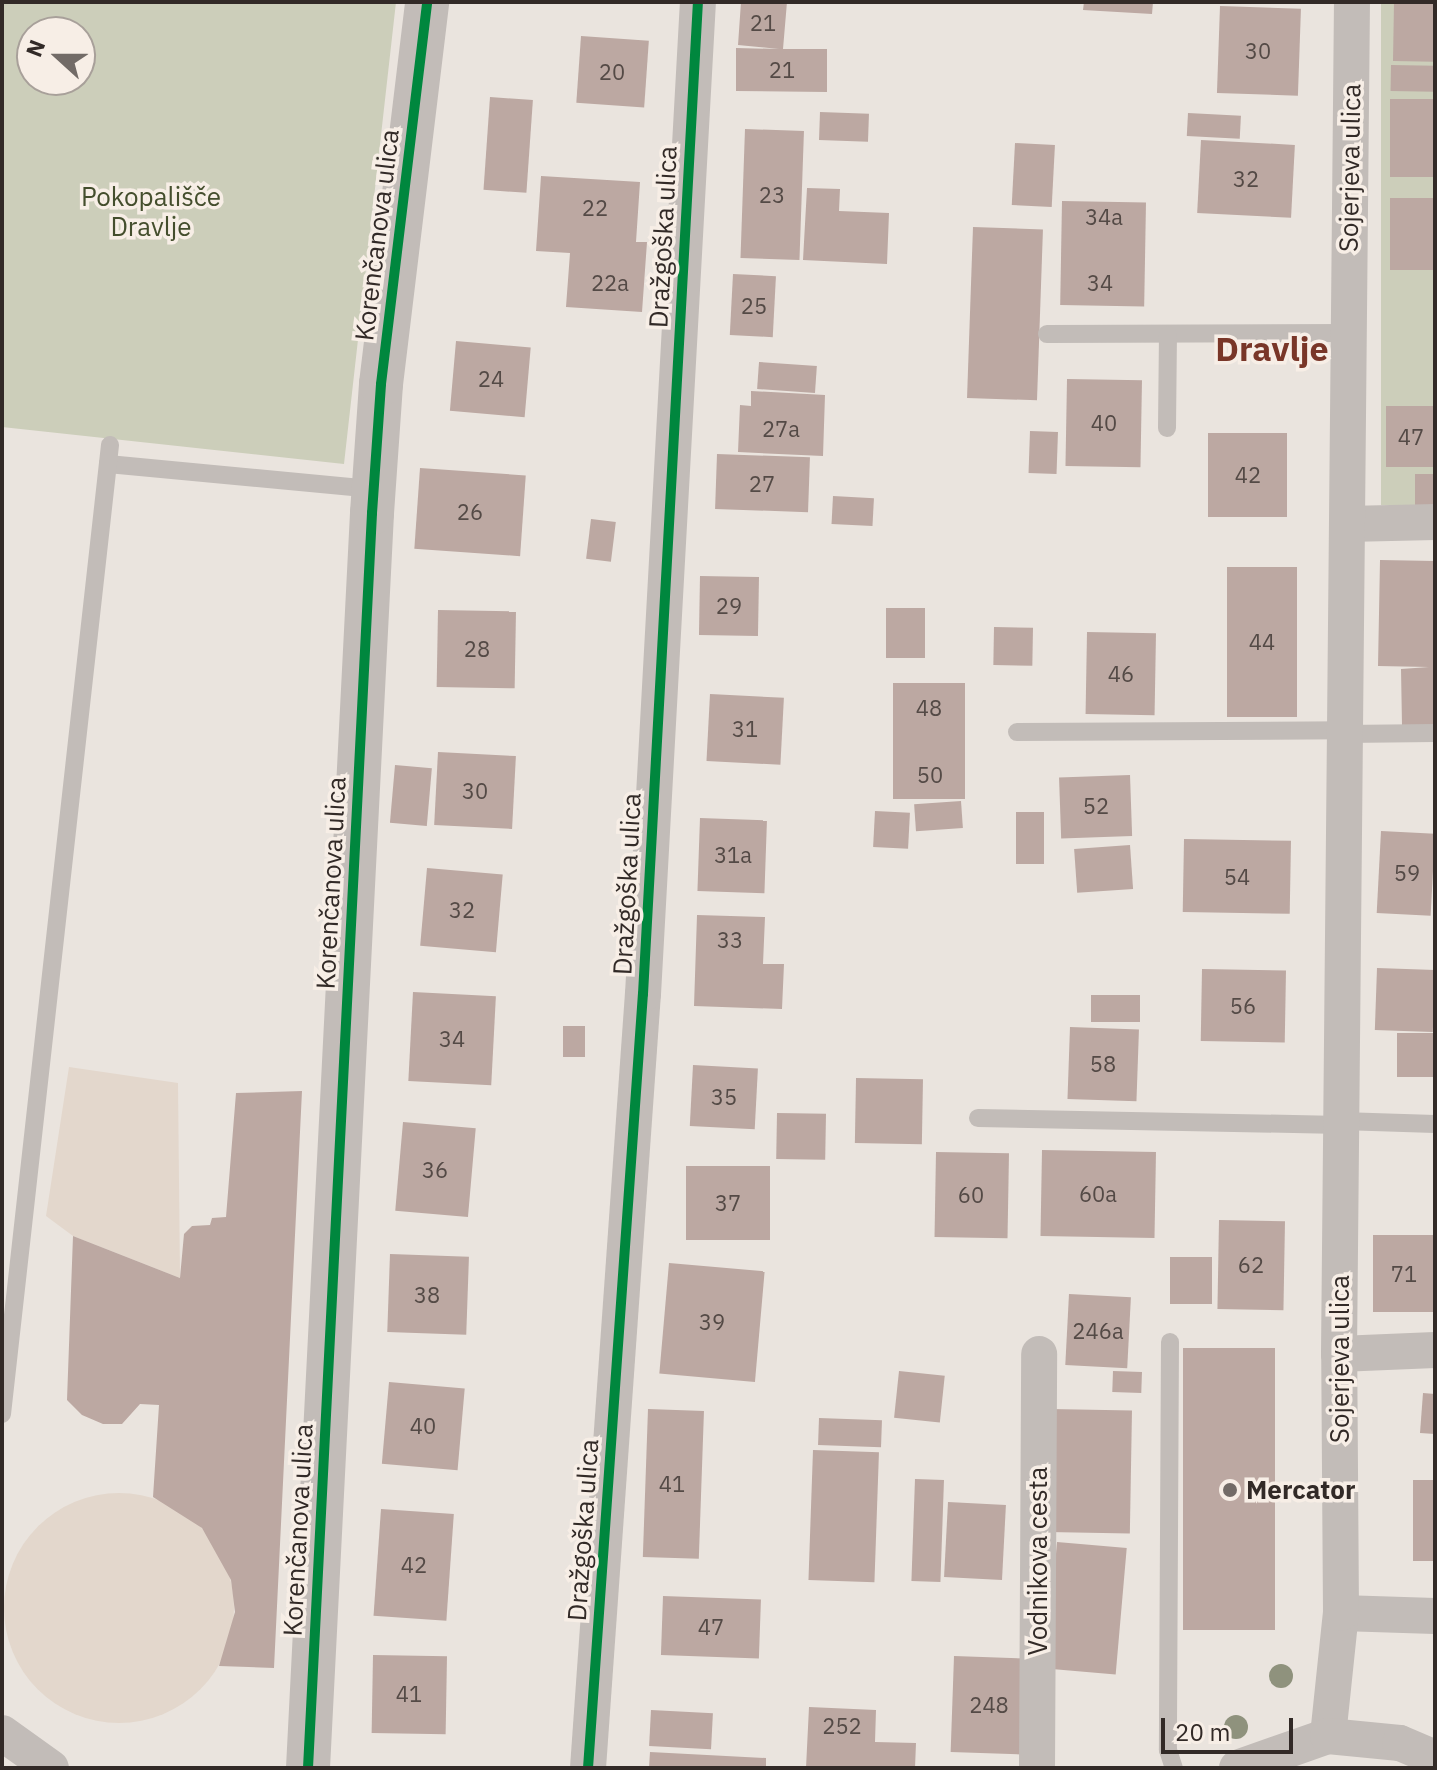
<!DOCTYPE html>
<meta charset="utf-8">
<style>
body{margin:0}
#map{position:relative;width:1437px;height:1770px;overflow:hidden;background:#eae4de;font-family:"IBM Plex Sans",sans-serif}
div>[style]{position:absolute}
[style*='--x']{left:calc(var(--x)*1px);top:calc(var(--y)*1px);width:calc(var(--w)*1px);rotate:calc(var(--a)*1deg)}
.green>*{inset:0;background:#ccceba;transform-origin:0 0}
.plaza>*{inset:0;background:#e3d7cc}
.round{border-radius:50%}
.building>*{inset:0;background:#bca8a2;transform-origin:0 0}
.service>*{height:18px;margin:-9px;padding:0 9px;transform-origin:9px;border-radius:9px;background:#c2bcb8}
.minor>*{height:36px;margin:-18px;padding:0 18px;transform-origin:18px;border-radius:18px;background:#c2bcb8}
.tertiary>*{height:44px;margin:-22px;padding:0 22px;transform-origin:22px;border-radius:22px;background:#c2bcb8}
.cycleway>*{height:10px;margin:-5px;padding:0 5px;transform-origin:5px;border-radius:5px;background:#00873e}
.trees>*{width:24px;height:24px;margin:-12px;border-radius:50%;background:#8f927d}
.dots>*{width:22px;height:22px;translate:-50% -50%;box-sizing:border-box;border:4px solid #f7eee6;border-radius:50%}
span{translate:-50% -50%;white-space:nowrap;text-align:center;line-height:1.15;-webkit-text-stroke:7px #f7eee6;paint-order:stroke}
.number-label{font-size:22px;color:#544a46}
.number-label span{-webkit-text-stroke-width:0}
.street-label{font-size:26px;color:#322a27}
.park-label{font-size:26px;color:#444e2d}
.poi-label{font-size:26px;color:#322a27;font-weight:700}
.left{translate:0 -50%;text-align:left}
.district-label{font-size:34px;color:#793628;font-weight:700}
.frame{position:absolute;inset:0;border:4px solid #322a27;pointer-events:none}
.north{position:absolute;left:16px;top:16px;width:80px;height:80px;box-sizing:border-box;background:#f7eee6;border:2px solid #a8a09a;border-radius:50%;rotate:291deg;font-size:22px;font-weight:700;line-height:32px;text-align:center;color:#322a27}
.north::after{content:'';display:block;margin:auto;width:28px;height:36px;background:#726b67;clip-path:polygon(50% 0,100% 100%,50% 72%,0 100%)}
.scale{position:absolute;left:1161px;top:1718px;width:132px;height:36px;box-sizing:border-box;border:4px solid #322a27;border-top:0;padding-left:10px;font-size:24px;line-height:28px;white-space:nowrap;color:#322a27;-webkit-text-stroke:6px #f7eee6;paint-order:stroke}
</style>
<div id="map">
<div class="green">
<div style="clip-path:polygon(evenodd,2px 2px,396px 2px,344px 464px,2px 427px,2px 2px,32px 32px,80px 32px,80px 80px,32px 80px,32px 32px)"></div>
<div style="left:1381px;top:2px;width:54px;height:503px"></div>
</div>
<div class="plaza">
<div style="clip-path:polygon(69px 1067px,178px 1083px,180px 1278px,73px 1236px,46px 1216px)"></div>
<div class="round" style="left:4px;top:1493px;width:230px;height:230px"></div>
</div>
<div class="building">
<div style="clip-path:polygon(741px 2px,787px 2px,783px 49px,827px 49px,827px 92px,736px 91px,736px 48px,779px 49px,738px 45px)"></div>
<div style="clip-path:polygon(1084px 2px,1153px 2px,1152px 14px,1083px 10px)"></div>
<div style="left:1394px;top:3px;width:41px;height:58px;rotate:1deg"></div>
<div style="left:1220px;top:6px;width:81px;height:87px;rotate:2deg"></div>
<div style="left:581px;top:36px;width:68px;height:67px;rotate:4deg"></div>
<div style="left:1391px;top:65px;width:44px;height:26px;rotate:1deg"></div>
<div style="left:490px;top:97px;width:43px;height:93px;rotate:4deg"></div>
<div style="left:1435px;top:99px;width:78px;height:45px;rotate:90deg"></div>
<div style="left:820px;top:112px;width:49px;height:28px;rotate:2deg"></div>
<div style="left:1188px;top:113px;width:53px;height:23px;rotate:3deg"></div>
<div style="left:745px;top:129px;width:59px;height:129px;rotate:2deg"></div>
<div style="left:1201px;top:140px;width:94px;height:73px;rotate:3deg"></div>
<div style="left:1015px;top:143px;width:40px;height:62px;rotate:3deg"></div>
<div style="clip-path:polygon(541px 176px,640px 182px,636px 242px,647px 242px,642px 312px,566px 307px,570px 253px,536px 251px)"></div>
<div style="clip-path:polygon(807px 188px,840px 189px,839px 211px,889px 213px,887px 264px,803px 260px)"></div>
<div style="left:1435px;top:198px;width:72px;height:45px;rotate:90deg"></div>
<div style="left:1062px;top:201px;width:84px;height:104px;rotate:1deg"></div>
<div style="left:973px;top:227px;width:70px;height:171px;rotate:2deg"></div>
<div style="left:733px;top:274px;width:43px;height:61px;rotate:3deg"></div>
<div style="left:456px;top:341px;width:75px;height:70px;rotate:5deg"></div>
<div style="left:759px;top:362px;width:58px;height:27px;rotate:4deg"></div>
<div style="left:1067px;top:379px;width:75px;height:87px;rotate:1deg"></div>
<div style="clip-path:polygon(751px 391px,825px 395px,823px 456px,738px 452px,740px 405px,751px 406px)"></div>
<div style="left:1435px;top:406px;width:61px;height:49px;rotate:90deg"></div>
<div style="left:1030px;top:431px;width:28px;height:42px;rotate:2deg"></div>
<div style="left:1208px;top:433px;width:79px;height:84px"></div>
<div style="left:717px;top:454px;width:93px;height:55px;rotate:2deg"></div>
<div style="left:420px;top:468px;width:106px;height:81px;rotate:4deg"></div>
<div style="left:1415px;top:474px;width:20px;height:37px"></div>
<div style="left:833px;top:496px;width:41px;height:28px;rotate:3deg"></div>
<div style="left:591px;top:519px;width:25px;height:40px;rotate:7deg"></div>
<div style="clip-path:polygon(1380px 560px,1435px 561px,1435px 725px,1402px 726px,1401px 669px,1429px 667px,1378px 666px)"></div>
<div style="left:1227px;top:567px;width:70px;height:150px"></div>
<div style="left:700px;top:576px;width:59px;height:59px;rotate:1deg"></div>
<div style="left:886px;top:608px;width:39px;height:50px"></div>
<div style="left:438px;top:610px;width:78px;height:77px;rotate:1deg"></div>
<div style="left:994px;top:627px;width:39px;height:38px;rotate:1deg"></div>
<div style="left:1087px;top:632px;width:69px;height:82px;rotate:1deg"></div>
<div style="left:893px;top:683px;width:72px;height:116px"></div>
<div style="left:710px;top:694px;width:74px;height:67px;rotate:3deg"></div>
<div style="left:438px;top:752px;width:78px;height:73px;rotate:3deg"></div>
<div style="left:395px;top:765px;width:37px;height:58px;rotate:5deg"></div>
<div style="left:1130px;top:775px;width:61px;height:71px;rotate:88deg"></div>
<div style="left:961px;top:801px;width:27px;height:47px;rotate:86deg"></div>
<div style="left:875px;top:811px;width:35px;height:36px;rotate:3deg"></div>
<div style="left:1016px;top:812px;width:28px;height:52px"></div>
<div style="left:700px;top:818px;width:67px;height:73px;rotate:2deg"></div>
<div style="left:1381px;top:831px;width:54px;height:82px;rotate:3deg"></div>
<div style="left:1184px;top:839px;width:107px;height:73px;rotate:1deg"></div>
<div style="left:1130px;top:845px;width:44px;height:56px;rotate:86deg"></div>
<div style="left:427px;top:868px;width:76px;height:78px;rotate:5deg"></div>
<div style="clip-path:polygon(697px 915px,765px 917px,763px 964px,784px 964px,782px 1009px,694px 1006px)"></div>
<div style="left:1377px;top:968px;width:58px;height:62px;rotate:2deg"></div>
<div style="left:1202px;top:969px;width:84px;height:72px;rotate:1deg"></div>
<div style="left:413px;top:992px;width:83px;height:89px;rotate:3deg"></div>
<div style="left:1091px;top:995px;width:49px;height:27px"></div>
<div style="left:563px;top:1026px;width:22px;height:31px"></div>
<div style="left:1070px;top:1027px;width:69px;height:72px;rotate:2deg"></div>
<div style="left:1435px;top:1033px;width:44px;height:38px;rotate:90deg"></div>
<div style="left:693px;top:1065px;width:65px;height:61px;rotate:3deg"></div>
<div style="left:856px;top:1078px;width:67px;height:65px;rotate:1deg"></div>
<div style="clip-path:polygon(302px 1091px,274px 1668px,219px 1666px,235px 1612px,231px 1580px,202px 1528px,153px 1497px,159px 1405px,140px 1404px,122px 1424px,103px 1424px,82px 1415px,67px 1400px,73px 1236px,180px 1278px,184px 1234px,192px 1226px,210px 1225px,212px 1218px,226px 1217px,236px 1093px)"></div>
<div style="left:777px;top:1113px;width:49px;height:46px;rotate:1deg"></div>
<div style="left:403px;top:1122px;width:73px;height:89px;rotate:5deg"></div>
<div style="left:1042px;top:1150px;width:114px;height:86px;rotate:1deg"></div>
<div style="left:936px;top:1152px;width:73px;height:85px;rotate:1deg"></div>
<div style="left:686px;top:1166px;width:84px;height:74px"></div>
<div style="left:1219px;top:1220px;width:66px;height:89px;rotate:1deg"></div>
<div style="left:1435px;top:1235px;width:77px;height:62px;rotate:90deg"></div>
<div style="left:390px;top:1254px;width:79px;height:78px;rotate:2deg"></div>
<div style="left:1170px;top:1257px;width:42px;height:47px"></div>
<div style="left:669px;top:1263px;width:96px;height:111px;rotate:5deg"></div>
<div style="left:1069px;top:1294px;width:62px;height:71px;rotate:3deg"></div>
<div style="left:1275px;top:1348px;width:282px;height:92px;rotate:90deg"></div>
<div style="left:899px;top:1371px;width:46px;height:47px;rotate:6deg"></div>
<div style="left:1113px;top:1371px;width:29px;height:21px;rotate:2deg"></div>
<div style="left:389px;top:1382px;width:76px;height:82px;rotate:5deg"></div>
<div style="clip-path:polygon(1423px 1393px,1435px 1394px,1435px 1434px,1420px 1433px)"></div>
<div style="left:648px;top:1409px;width:56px;height:148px;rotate:2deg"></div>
<div style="left:1050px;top:1409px;width:82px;height:123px;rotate:1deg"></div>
<div style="left:819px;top:1418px;width:63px;height:27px;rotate:2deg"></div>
<div style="left:813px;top:1450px;width:66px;height:130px;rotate:2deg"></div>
<div style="left:915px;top:1479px;width:29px;height:102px;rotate:2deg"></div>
<div style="left:1413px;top:1480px;width:22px;height:81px"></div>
<div style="left:948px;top:1502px;width:58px;height:75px;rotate:3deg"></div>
<div style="left:381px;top:1509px;width:73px;height:107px;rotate:4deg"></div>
<div style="left:1057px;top:1542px;width:70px;height:127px;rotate:5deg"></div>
<div style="left:663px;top:1596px;width:98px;height:59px;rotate:2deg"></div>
<div style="left:373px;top:1655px;width:74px;height:78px;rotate:1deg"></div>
<div style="left:954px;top:1656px;width:72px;height:96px;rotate:2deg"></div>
<div style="clip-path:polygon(809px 1707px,876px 1710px,875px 1742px,916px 1743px,915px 1768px,806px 1768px)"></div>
<div style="left:651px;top:1710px;width:62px;height:36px;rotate:3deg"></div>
<div style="clip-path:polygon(650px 1752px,766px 1758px,766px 1768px,649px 1768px)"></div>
</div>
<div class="service">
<div style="--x:1047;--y:334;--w:301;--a:-0.2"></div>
<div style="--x:1167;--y:428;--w:93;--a:-89.4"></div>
<div style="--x:108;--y:464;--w:267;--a:5.4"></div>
<div style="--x:1017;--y:732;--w:328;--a:-0.3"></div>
<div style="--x:1344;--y:734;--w:91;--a:-0.6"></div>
<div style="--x:978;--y:1118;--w:363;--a:1.1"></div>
<div style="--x:1341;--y:1121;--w:94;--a:1.8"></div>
<div style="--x:1170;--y:1342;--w:408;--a:90.3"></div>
<div style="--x:1168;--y:1750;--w:19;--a:72"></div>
<div style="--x:2;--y:1414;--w:975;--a:-83.64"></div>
</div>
<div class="minor">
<div style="--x:1347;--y:524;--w:88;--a:-1.3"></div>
<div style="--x:1339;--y:1354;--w:96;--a:-2.4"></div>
<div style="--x:1341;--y:1613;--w:94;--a:1.8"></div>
<div style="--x:2;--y:1733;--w:60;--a:35.5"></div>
<div style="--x:1328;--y:1736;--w:124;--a:-84"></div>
<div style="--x:1341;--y:1613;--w:259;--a:-90.4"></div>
<div style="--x:1339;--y:1354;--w:1352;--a:-89.45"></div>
<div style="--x:588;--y:1768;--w:776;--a:-85.94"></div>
<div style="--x:643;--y:994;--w:994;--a:-86.83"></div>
<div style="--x:1037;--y:1768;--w:414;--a:-89.7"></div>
<div style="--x:1237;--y:1768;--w:96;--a:-19.4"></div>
<div style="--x:1328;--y:1736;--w:72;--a:5.6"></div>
<div style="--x:1400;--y:1743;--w:38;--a:23"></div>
</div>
<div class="tertiary">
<div style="--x:308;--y:1768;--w:1257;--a:-87.08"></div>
<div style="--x:372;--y:513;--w:129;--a:-86"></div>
<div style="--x:381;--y:384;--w:385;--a:-83.1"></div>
</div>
<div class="cycleway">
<div style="--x:308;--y:1768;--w:1257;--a:-87.08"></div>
<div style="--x:372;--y:513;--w:129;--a:-86"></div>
<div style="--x:381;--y:384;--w:385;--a:-83.1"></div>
<div style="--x:588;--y:1768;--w:776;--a:-85.94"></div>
<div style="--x:643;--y:994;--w:994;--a:-86.83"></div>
</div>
<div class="trees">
<div style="left:1281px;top:1676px"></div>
<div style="left:1236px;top:1727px"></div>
</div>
<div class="dots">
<div style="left:1230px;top:1490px;background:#726b67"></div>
</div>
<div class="number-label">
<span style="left:763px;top:23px">21</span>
<span style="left:1258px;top:51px">30</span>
<span style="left:782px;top:70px">21</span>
<span style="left:612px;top:72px">20</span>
<span style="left:1246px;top:179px">32</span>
<span style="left:772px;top:195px">23</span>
<span style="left:595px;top:208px">22</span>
<span style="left:1104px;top:217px">34a</span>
<span style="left:610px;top:283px">22a</span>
<span style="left:1100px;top:283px">34</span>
<span style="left:754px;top:306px">25</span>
<span style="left:491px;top:379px">24</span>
<span style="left:1104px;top:423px">40</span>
<span style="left:781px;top:429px">27a</span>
<span style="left:1411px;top:437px">47</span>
<span style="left:1248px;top:475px">42</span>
<span style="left:762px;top:484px">27</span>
<span style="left:470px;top:512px">26</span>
<span style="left:729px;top:606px">29</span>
<span style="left:1262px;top:642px">44</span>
<span style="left:477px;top:649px">28</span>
<span style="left:1121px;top:674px">46</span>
<span style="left:929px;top:708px">48</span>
<span style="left:745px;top:729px">31</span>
<span style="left:930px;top:775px">50</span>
<span style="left:475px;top:791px">30</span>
<span style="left:1096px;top:806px">52</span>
<span style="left:733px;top:855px">31a</span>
<span style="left:1407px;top:873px">59</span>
<span style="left:1237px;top:877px">54</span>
<span style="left:462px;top:910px">32</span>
<span style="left:730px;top:940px">33</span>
<span style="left:1243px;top:1006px">56</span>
<span style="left:452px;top:1039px">34</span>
<span style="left:1103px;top:1064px">58</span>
<span style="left:724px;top:1097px">35</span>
<span style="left:435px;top:1170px">36</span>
<span style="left:1098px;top:1194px">60a</span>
<span style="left:971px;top:1195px">60</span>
<span style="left:728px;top:1203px">37</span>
<span style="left:1251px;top:1265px">62</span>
<span style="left:1404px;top:1274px">71</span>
<span style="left:427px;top:1295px">38</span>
<span style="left:712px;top:1322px">39</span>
<span style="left:1098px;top:1331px">246a</span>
<span style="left:423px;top:1426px">40</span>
<span style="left:672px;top:1484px">41</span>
<span style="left:414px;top:1565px">42</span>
<span style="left:711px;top:1627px">47</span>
<span style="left:409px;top:1694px">41</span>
<span style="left:989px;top:1705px">248</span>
<span style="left:842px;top:1726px">252</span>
</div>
<div class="street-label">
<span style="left:1350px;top:168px;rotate:-89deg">Sojerjeva ulica</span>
<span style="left:377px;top:235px;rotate:-83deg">Korenčanova ulica</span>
<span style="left:663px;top:237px;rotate:-87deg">Dražgoška ulica</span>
<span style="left:331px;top:883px;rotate:-87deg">Korenčanova ulica</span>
<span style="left:627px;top:884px;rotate:-87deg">Dražgoška ulica</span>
<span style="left:1340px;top:1359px;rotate:-90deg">Sojerjeva ulica</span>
<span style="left:298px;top:1530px;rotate:-87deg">Korenčanova ulica</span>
<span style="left:583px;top:1530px;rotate:-86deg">Dražgoška ulica</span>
<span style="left:1038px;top:1561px;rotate:-90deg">Vodnikova cesta</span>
</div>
<div class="park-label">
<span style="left:151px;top:212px">Pokopališče<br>Dravlje</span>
</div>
<div class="poi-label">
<span class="left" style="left:1246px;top:1490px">Mercator</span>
</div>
<div class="district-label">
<span style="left:1272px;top:349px">Dravlje</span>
</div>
<div class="frame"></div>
<div class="north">N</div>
<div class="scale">20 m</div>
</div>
